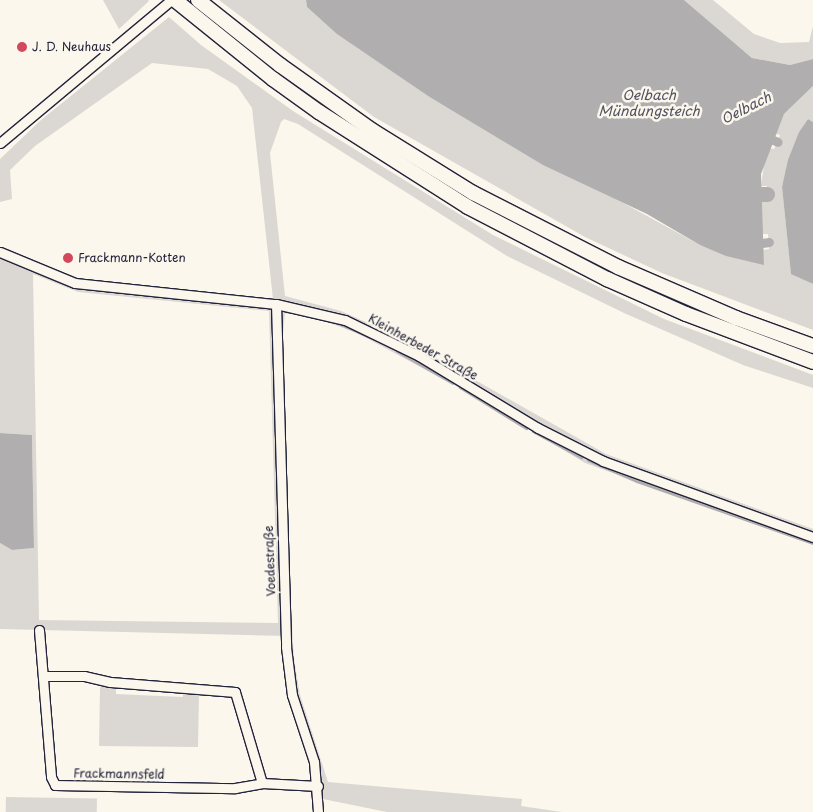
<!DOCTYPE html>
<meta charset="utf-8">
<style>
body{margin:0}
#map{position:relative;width:813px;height:812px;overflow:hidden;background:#fbf7ec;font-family:"Playpen Sans",sans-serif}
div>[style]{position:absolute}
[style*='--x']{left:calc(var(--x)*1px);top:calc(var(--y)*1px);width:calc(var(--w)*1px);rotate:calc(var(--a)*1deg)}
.green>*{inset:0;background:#dbd8d3;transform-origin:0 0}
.water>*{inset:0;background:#b1aeb0}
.stream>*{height:2.5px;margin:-1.25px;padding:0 1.25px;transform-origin:1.25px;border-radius:1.25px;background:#b1aeb0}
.canal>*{height:9px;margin:-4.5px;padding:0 4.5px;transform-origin:4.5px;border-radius:4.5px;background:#b1aeb0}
.river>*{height:15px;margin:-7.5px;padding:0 7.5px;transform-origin:7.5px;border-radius:7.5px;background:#b1aeb0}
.roads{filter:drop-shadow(1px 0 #22223b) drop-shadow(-1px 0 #22223b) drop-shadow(0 1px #22223b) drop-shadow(0 -1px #22223b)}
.minor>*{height:9px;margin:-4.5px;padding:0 4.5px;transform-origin:4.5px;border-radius:4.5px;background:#fbf7ec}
.highway>*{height:14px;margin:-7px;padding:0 7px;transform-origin:7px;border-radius:7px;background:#fbf7ec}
.dots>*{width:14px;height:14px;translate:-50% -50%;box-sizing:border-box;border:2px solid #fbf7ec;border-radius:50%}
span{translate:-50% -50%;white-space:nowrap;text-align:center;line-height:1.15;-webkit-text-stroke:5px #fbf7ec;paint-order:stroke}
.poi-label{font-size:12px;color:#22223b}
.left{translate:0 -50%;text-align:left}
.street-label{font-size:12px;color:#22223b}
.water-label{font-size:14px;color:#545364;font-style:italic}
</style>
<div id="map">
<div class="green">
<div style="clip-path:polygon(103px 0,148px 0,149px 1px,119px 29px)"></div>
<div style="clip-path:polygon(219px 0,306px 0,307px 7px,338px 34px,428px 96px,700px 245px,764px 264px,763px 250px,769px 249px,768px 234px,762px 234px,760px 201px,767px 201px,767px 186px,761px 186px,765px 158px,769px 148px,774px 149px,780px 135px,774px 133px,784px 114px,813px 86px,813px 122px,808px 119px,799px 132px,782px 187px,791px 273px,813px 284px,813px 330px,662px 273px,585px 237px,374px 117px)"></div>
<div style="clip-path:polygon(684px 0,713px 0,754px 34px,780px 43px,809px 42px,813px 26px,813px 59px,790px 65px,752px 58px)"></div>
<div style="clip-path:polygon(evenodd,169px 17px,201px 45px,293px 111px,493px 235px,664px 319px,813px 375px,813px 388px,743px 365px,624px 313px,507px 256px,298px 124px,284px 119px,281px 122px,270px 153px,285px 296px,341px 311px,399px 337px,606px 454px,813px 529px,813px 545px,585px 463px,469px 393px,357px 333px,321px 320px,285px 312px,281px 356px,284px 489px,294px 659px,300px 695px,328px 782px,522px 799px,521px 806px,562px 812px,387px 812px,323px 799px,321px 775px,301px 715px,288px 636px,0 629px,0 543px,12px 550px,34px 548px,32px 435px,0 433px,0 258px,38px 270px,42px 264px,86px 281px,273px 299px,252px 108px,237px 86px,208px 69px,152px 63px,35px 146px,10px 170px,12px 199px,0 202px,0 159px,41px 120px,169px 17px,33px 274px,78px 292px,269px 311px,278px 623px,39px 620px,33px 274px)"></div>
<div style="clip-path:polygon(100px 687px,116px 687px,116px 694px,183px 697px,183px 690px,199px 692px,198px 747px,99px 746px)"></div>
<div style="left:6px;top:797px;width:91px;height:15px;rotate:1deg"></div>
</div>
<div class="water">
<div style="clip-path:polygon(306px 0,684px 0,752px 58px,790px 65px,813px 59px,813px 86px,784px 114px,761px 174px,764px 265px,726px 256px,700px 245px,647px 214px,543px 165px,428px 96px,337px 34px,307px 7px)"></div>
<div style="clip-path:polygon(808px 119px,813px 122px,813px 284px,791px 274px,782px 187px,788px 160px,799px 132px)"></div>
<div style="clip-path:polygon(0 433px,32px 435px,34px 548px,12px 550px,0 543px)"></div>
</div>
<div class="stream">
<div style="--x:285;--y:311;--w:7;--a:8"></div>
<div style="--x:336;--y:322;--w:37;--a:24"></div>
<div style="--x:397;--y:351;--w:64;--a:29.7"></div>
<div style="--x:460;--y:387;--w:78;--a:31.8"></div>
<div style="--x:533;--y:431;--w:55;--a:28.4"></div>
<div style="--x:588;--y:460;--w:53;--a:23.2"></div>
<div style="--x:637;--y:481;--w:187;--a:19.4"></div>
</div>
<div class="canal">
<div style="--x:762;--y:135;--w:17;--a:24"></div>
<div style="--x:762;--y:243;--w:7;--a:-8"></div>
</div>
<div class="river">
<div style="--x:761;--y:194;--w:6;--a:0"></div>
</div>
<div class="roads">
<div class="minor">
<div style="--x:0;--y:143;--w:223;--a:-39.9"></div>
<div style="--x:0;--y:252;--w:81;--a:22.5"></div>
<div style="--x:75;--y:283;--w:202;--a:6"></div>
<div style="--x:276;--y:304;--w:71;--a:13.1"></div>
<div style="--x:345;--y:320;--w:82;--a:25.9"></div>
<div style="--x:419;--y:356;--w:139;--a:31.2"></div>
<div style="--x:538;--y:428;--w:73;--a:26.9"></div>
<div style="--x:603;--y:461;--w:223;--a:19.9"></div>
<div style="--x:276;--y:304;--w:343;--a:88.3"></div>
<div style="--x:286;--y:647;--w:48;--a:82.9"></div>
<div style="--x:292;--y:695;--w:71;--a:71.8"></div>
<div style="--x:314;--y:762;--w:50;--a:85.4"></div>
<div style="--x:39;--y:630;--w:147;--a:85.3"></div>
<div style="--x:51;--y:777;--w:9;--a:63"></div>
<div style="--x:55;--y:785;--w:180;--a:1"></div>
<div style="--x:235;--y:788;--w:27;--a:-10"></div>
<div style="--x:262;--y:783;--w:95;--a:-106.5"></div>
<div style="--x:235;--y:692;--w:125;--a:-175.4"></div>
<div style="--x:110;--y:682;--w:27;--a:-167"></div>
<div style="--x:84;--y:676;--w:39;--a:180"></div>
<div style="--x:262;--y:783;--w:56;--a:3.1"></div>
</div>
<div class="highway">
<div style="--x:175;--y:0;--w:126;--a:38.9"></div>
<div style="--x:273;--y:79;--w:57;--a:35.7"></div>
<div style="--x:319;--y:112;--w:177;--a:32.5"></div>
<div style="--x:468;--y:207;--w:157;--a:27.4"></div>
<div style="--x:607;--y:279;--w:86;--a:23.9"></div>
<div style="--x:686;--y:314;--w:136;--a:20.7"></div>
<div style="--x:198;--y:0;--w:105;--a:38.4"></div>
<div style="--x:280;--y:65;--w:114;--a:35.4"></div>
<div style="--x:373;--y:131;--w:118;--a:31.8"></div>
<div style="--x:473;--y:193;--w:163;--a:27"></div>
<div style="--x:618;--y:267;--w:129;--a:23.4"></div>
<div style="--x:736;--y:318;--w:82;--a:20"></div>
</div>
</div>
<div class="dots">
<div style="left:22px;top:47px;background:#d1495b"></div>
<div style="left:68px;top:258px;background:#d1495b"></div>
</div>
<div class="poi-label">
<span class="left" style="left:32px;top:47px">J. D. Neuhaus</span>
<span class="left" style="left:78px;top:258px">Frackmann-Kotten</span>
</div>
<div class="street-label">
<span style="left:423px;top:347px;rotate:29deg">Kleinherbeder Straße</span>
<span style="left:270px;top:561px;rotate:-92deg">Voedestraße</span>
<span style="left:119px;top:774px;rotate:1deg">Frackmannsfeld</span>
</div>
<div class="water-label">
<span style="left:649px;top:103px">Oelbach<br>Mündungsteich</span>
<span style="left:746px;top:108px;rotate:-27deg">Oelbach</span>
</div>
</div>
